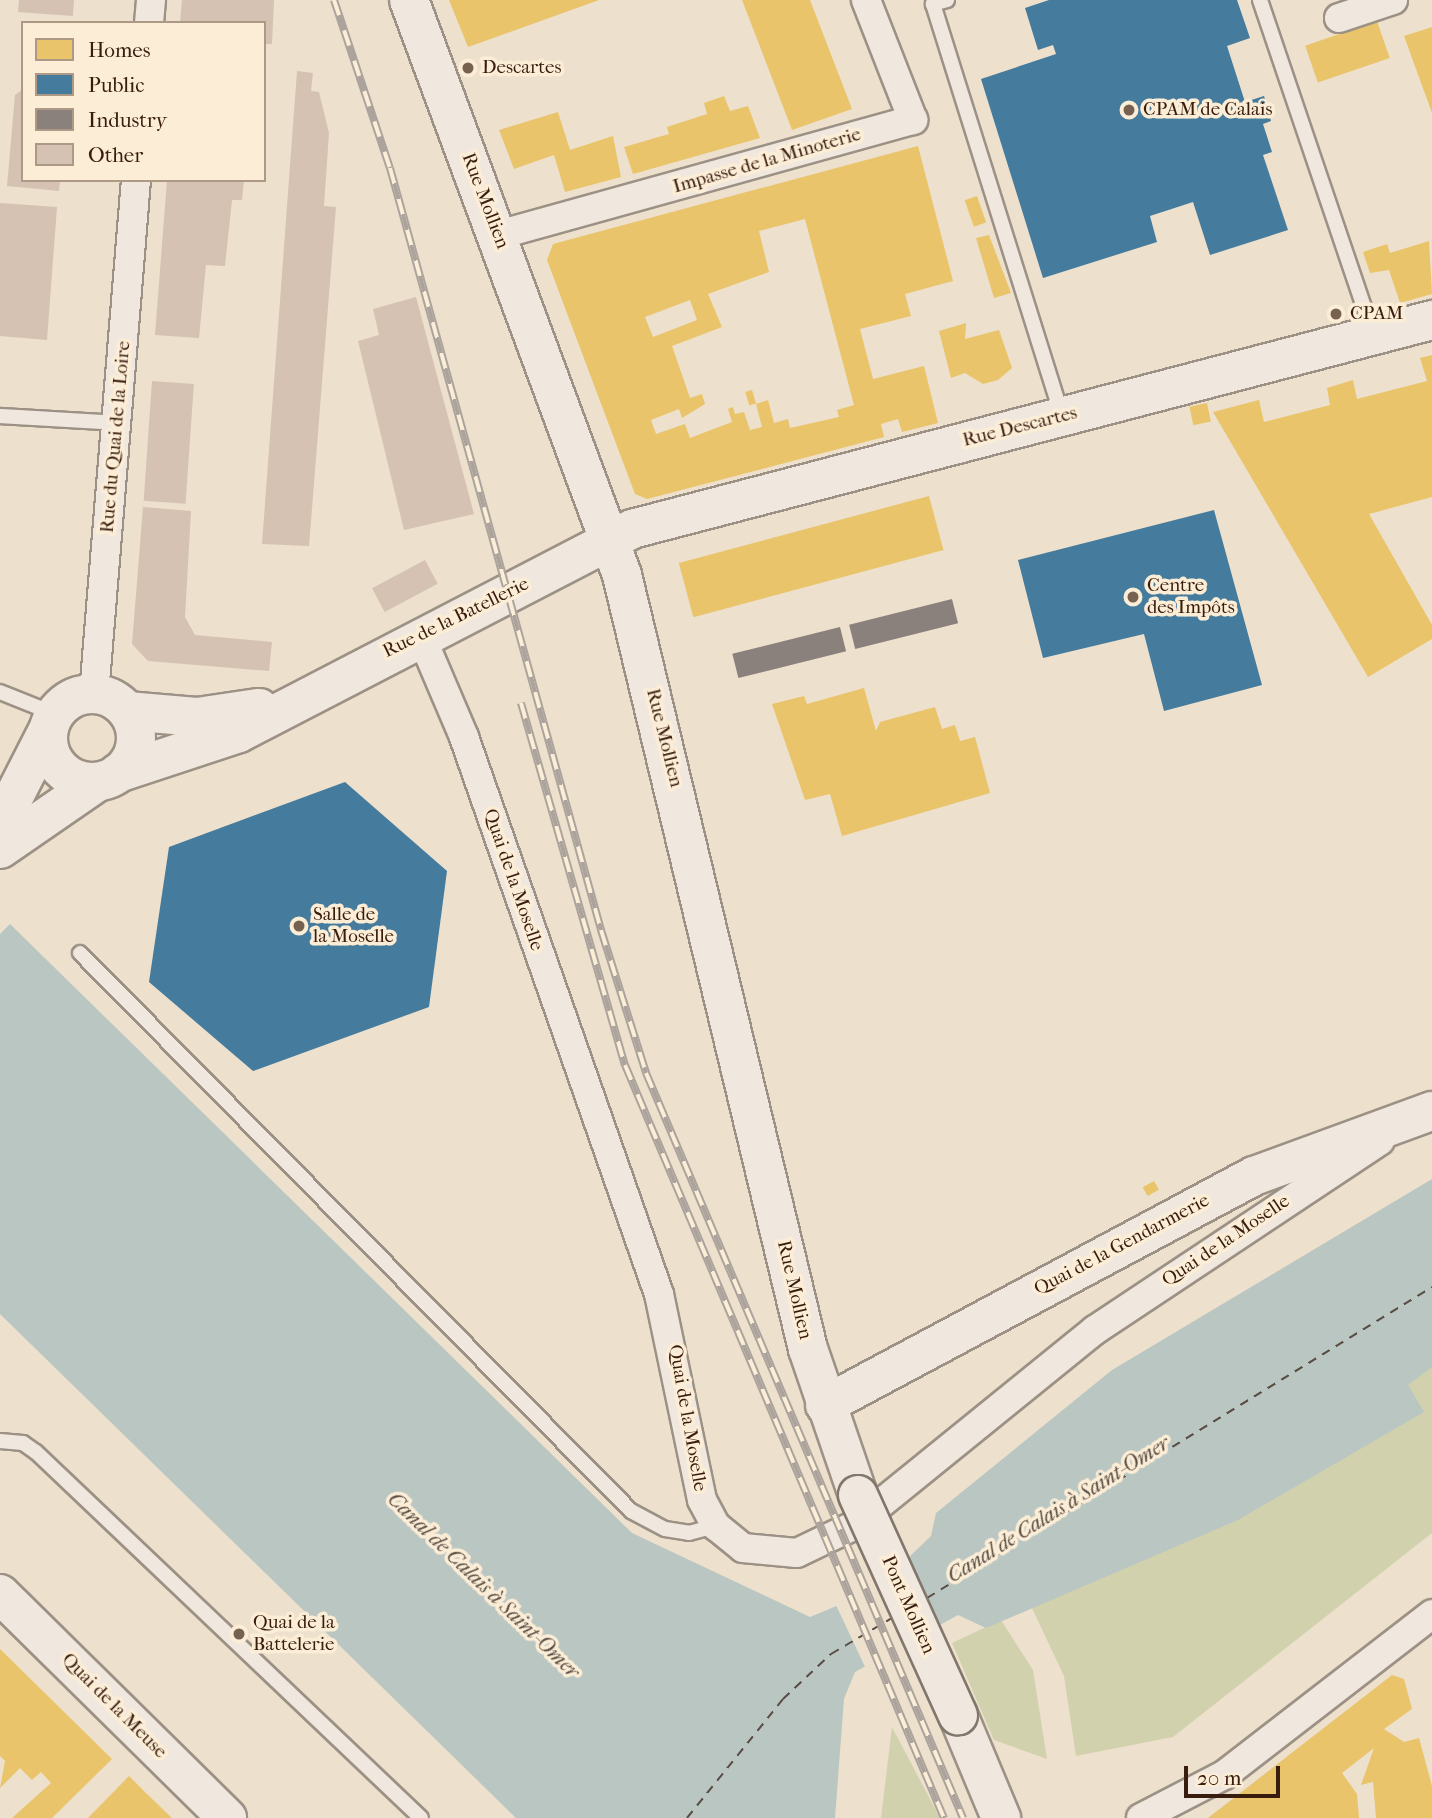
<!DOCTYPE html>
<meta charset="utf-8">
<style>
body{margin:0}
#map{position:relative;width:1432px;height:1818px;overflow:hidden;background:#ede0cd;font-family:"IM FELL French Canon",serif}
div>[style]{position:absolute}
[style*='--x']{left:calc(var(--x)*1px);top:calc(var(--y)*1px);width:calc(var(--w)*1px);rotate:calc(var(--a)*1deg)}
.green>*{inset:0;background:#d2d1ae}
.water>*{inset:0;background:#bac6c2}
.pier>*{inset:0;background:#ede0cd}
.homes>*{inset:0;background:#e9c46a;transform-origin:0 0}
.public>*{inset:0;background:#457b9d}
.industry>*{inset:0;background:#8a817c;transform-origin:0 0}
.ferry>*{height:2px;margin-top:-1px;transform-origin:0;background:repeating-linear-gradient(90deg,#584c43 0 9px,transparent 0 16px)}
.building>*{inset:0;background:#d5c2b2;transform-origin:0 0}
.roads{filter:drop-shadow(2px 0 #9c9184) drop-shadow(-2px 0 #9c9184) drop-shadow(0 2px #9c9184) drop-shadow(0 -2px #9c9184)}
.lane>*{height:14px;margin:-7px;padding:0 7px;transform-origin:7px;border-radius:7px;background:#f0e8df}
.street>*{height:28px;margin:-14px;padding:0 14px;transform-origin:14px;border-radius:14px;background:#f0e8df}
.secondary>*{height:38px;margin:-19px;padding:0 19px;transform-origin:19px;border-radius:19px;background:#f0e8df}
.secondary>.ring{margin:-19px;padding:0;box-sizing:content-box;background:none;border:38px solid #f0e8df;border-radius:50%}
.rail>*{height:8px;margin-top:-4px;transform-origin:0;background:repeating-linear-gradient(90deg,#fcedd6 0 16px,#aca49c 0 32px);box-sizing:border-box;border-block:2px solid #aca49c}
.bridges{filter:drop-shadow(2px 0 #82776c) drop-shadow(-2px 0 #82776c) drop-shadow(0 2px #82776c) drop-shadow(0 -2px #82776c)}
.secondary-bridge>*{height:38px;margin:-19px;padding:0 19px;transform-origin:19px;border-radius:19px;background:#f0e8df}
.dots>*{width:19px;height:19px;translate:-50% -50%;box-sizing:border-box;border:4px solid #fcedd6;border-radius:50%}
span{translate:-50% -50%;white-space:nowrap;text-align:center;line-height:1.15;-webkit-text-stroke:7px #fcedd6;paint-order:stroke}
.poi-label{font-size:19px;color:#381c0e}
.left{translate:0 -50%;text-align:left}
.street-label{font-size:19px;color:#381c0e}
.water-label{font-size:21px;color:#584c43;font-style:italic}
.legend{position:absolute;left:21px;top:21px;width:245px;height:161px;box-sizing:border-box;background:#fcedd6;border:2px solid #ae9986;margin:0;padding:9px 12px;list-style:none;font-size:21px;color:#381c0e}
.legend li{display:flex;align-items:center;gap:14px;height:35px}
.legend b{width:35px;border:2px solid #ae9986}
.scale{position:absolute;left:1184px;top:1766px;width:96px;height:32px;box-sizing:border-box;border:4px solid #381c0e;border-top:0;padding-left:9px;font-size:21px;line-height:24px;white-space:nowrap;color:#381c0e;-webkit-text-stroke:5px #fcedd6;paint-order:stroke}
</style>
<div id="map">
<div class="green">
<div style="clip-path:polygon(1432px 1363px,1432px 1533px,1173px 1737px,1076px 1756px,1064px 1676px,1030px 1604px)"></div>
<div style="clip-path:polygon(1001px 1620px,1033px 1670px,1047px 1759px,994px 1740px,952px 1643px)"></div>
<div style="clip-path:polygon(892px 1727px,940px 1818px,881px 1818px)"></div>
</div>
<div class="water">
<div style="clip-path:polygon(10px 924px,632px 1533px,810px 1617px,839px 1605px,906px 1560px,931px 1536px,936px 1513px,1112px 1370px,1432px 1179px,1432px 1367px,1408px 1385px,1424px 1412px,1238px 1520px,986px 1628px,958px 1615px,855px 1672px,844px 1699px,835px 1818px,516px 1818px,0 1314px,0 934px)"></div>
</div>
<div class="pier">
<div style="clip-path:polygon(907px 1554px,941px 1626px,867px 1671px,835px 1603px)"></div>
</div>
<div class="homes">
<div style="clip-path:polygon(449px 0,599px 0,468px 47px)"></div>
<div style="clip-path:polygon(742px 0,810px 0,852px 109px,792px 130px)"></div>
<div style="left:1377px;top:21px;width:39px;height:76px;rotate:71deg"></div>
<div style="clip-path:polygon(1432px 27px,1432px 113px,1404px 36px)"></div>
<div style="clip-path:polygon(724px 96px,730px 111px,748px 106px,760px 138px,633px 174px,624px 147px,669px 134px,667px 127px,707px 114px,704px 103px)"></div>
<div style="clip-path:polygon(558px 112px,570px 150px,613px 136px,621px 177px,565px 192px,554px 155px,514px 169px,499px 130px)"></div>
<div style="clip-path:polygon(evenodd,918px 146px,953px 281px,905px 294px,911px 316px,860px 329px,873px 379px,924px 366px,938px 423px,902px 432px,898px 419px,881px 424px,884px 437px,647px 499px,635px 494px,547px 260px,553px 244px,918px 146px,805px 219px,854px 405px,837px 410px,839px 417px,790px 428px,788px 419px,774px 423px,768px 400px,756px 404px,762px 427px,750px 430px,744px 412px,735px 414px,733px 407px,728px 409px,732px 422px,690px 438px,685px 424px,656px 434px,651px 420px,679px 409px,682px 418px,705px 404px,702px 394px,690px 398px,672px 346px,722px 327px,708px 294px,769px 272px,759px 231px,805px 219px,918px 146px,690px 300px,697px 320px,653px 337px,645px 317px,690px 300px)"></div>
<div style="left:977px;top:196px;width:28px;height:13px;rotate:71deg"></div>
<div style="clip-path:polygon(989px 235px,1011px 293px,994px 298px,976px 238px)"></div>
<div style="clip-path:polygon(1429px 241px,1432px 294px,1400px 303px,1389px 270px,1370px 273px,1363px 252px,1387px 244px,1390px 253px)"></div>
<div style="clip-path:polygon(966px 323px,965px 339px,999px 330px,1012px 368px,998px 380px,983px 384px,965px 373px,951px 378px,939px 331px)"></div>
<div style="clip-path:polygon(1432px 355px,1432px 497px,1369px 514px,1432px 625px,1432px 639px,1368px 677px,1213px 412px,1259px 400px,1264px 422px,1330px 405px,1327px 388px,1353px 380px,1357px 399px,1427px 381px,1420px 358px)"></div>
<div style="left:752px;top:390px;width:14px;height:7px;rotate:73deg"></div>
<div style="left:1207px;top:403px;width:19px;height:18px;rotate:78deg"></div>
<div style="left:929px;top:496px;width:56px;height:259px;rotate:75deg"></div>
<div style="clip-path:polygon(864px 688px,876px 731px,880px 722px,935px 707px,942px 729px,955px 725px,960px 741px,975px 737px,990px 793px,842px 836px,830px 794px,805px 800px,772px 704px,804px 696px,807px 704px)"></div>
<div style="left:1154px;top:1181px;width:10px;height:13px;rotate:61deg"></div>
<div style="clip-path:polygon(0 1649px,112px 1759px,52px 1818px,12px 1818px,51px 1783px,41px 1772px,32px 1780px,20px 1768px,0 1788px,5px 1761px,0 1756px)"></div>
<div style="clip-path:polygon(1392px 1675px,1404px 1679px,1412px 1709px,1384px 1729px,1404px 1742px,1419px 1738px,1432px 1786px,1432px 1818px,1376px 1818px,1373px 1782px,1361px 1785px,1374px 1748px,1342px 1773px,1357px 1794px,1359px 1818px,1208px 1818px)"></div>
<div style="clip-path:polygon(129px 1776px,147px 1794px,172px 1818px,88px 1818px)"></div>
</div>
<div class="public">
<div style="clip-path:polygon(1049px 0,1237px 0,1250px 38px,1227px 46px,1245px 102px,1264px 96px,1271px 121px,1263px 124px,1272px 152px,1263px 155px,1288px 230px,1210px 255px,1193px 202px,1150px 216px,1157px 242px,1043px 278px,981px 79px,1056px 54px,1053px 45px,1038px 50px,1025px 8px)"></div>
<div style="clip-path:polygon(1214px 510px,1262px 685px,1164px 711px,1144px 634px,1043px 658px,1018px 560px)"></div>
<div style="clip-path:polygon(345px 782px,447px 871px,429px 1007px,253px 1071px,149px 982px,169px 847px)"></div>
</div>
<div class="industry">
<div style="left:952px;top:599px;width:25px;height:106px;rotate:76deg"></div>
<div style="left:840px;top:627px;width:25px;height:111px;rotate:76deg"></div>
</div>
<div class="ferry">
<div style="--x:927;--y:1598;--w:593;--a:-31.63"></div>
<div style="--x:687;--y:1818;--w:153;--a:-51.1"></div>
<div style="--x:783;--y:1699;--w:66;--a:-43.2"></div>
<div style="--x:831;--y:1654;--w:71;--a:-30.5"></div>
</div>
<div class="building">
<div style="clip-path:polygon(19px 0,74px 0,73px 16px,18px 12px)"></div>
<div style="clip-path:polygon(182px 0,274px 0,272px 44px,264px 44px,264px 23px,180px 23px)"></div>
<div style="clip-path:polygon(297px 71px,313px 73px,311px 91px,319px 92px,329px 133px,324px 206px,336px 207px,309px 546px,262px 544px)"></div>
<div style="clip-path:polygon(23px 89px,23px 180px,60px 180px,59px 191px,7px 186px,15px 95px)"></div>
<div style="clip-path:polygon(167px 180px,244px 180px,242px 200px,232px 200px,225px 266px,206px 265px,199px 338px,155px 335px)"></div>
<div style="clip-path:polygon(0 203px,57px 207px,47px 340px,0 336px)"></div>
<div style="clip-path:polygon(416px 297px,474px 514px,404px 530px,358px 341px,379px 335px,373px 309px)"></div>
<div style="left:152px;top:381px;width:42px;height:120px;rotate:4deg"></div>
<div style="clip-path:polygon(143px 507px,191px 511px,185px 617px,195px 635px,272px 642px,269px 671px,148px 661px,132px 644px)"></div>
<div style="left:425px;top:560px;width:27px;height:60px;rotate:62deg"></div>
</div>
<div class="roads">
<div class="lane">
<div style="--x:947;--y:0;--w:15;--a:164"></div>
<div style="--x:933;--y:4;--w:432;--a:72.6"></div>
<div style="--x:1260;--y:0;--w:353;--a:71.3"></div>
<div style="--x:0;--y:416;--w:117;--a:3.4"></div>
<div style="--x:0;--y:692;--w:59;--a:21.8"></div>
<div style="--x:80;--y:953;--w:784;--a:45.36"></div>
<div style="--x:631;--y:1511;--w:38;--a:28"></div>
<div style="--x:665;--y:1529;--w:24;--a:9"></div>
<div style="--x:689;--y:1533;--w:28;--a:-15"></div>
<div style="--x:0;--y:1441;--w:23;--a:5"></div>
<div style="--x:23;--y:1443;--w:16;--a:35"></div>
<div style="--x:36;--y:1452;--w:531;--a:43.55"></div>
</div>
<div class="street">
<div style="--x:1339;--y:18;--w:57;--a:-18.4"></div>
<div style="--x:149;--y:23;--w:23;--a:-85"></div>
<div style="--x:498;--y:235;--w:431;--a:-15.5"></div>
<div style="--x:913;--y:120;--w:129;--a:-111.4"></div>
<div style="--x:421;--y:636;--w:110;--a:66.9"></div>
<div style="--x:464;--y:737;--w:590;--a:70.71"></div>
<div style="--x:659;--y:1294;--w:210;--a:78.2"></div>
<div style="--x:702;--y:1500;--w:30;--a:62"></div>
<div style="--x:716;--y:1526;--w:35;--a:39"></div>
<div style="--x:743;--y:1548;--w:54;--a:5.3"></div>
<div style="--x:797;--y:1553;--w:62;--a:-25.7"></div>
<div style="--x:853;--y:1526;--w:311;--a:-39"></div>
<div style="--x:1095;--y:1330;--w:342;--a:-33.6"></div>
<div style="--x:94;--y:694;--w:516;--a:-85.33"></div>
<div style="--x:1141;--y:1818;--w:93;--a:-27.4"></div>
<div style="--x:1224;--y:1775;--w:263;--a:-37.7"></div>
</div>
<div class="secondary">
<div style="--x:409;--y:0;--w:613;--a:69.67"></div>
<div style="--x:622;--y:575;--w:796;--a:76.49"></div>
<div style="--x:808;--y:1349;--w:154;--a:71.1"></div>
<div class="ring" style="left:48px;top:694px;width:50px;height:50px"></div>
<div style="--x:127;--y:711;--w:70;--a:4.9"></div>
<div style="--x:197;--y:717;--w:63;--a:-8.3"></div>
<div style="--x:118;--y:773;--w:127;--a:-18.3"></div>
<div style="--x:239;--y:733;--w:443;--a:-27.4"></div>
<div style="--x:632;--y:529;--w:827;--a:-14.64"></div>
<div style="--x:0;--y:824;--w:108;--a:-63"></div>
<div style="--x:0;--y:849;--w:118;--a:-34.6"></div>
<div style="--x:825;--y:1405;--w:486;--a:-28.1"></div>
<div style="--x:1254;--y:1176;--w:189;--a:-20.1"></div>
<div style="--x:0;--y:1594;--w:319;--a:44.6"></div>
<div style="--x:958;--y:1715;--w:112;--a:67.3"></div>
</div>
</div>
<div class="rail">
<div style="--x:334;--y:0;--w:177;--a:71.6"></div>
<div style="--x:390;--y:168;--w:791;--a:74.52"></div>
<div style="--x:601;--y:930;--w:150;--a:72.5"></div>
<div style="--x:646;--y:1073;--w:810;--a:66.95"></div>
<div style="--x:521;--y:703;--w:377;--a:74"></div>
<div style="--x:625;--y:1065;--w:818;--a:67.04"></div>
</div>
<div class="bridges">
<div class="secondary-bridge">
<div style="--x:858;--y:1495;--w:242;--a:65.6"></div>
</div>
</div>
<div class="dots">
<div style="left:468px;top:68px;background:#776151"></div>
<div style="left:1129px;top:110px;background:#776151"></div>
<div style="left:1336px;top:314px;background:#776151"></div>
<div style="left:1133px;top:597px;background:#776151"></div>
<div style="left:299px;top:926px;background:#776151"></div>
<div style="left:239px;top:1634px;background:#776151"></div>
</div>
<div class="poi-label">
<span class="left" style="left:482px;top:68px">Descartes</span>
<span class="left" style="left:1143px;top:110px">CPAM de Calais</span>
<span class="left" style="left:1350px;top:314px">CPAM</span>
<span class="left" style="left:1147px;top:597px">Centre<br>des Impôts</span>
<span class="left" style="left:313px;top:926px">Salle de<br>la Moselle</span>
<span class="left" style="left:253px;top:1634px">Quai de la<br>Battelerie</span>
</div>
<div class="street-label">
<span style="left:767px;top:161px;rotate:-16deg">Impasse de la Minoterie</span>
<span style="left:485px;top:201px;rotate:69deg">Rue Mollien</span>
<span style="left:1020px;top:427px;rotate:-14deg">Rue Descartes</span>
<span style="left:116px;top:437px;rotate:-85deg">Rue du Quai de la Loire</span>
<span style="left:456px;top:618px;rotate:-26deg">Rue de la Batellerie</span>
<span style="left:664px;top:738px;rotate:76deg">Rue Mollien</span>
<span style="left:513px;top:880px;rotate:71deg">Quai de la Moselle</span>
<span style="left:1226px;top:1241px;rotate:-34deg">Quai de la Moselle</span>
<span style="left:1122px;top:1245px;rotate:-28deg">Quai de la Gendarmerie</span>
<span style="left:794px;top:1290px;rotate:77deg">Rue Mollien</span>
<span style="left:687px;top:1418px;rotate:80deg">Quai de la Moselle</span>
<span style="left:908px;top:1605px;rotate:66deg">Pont Mollien</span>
<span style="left:114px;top:1706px;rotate:45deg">Quai de la Meuse</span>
</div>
<div class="water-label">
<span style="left:1058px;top:1509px;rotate:-32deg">Canal de Calais à Saint-Omer</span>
<span style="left:484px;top:1585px;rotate:44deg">Canal de Calais à Saint-Omer</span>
</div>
<ul class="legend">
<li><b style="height:19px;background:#e9c46a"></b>Homes</li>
<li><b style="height:19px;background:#457b9d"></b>Public</li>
<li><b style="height:19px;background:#8a817c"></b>Industry</li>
<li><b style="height:19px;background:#d5c2b2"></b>Other</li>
</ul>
<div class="scale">20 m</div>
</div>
